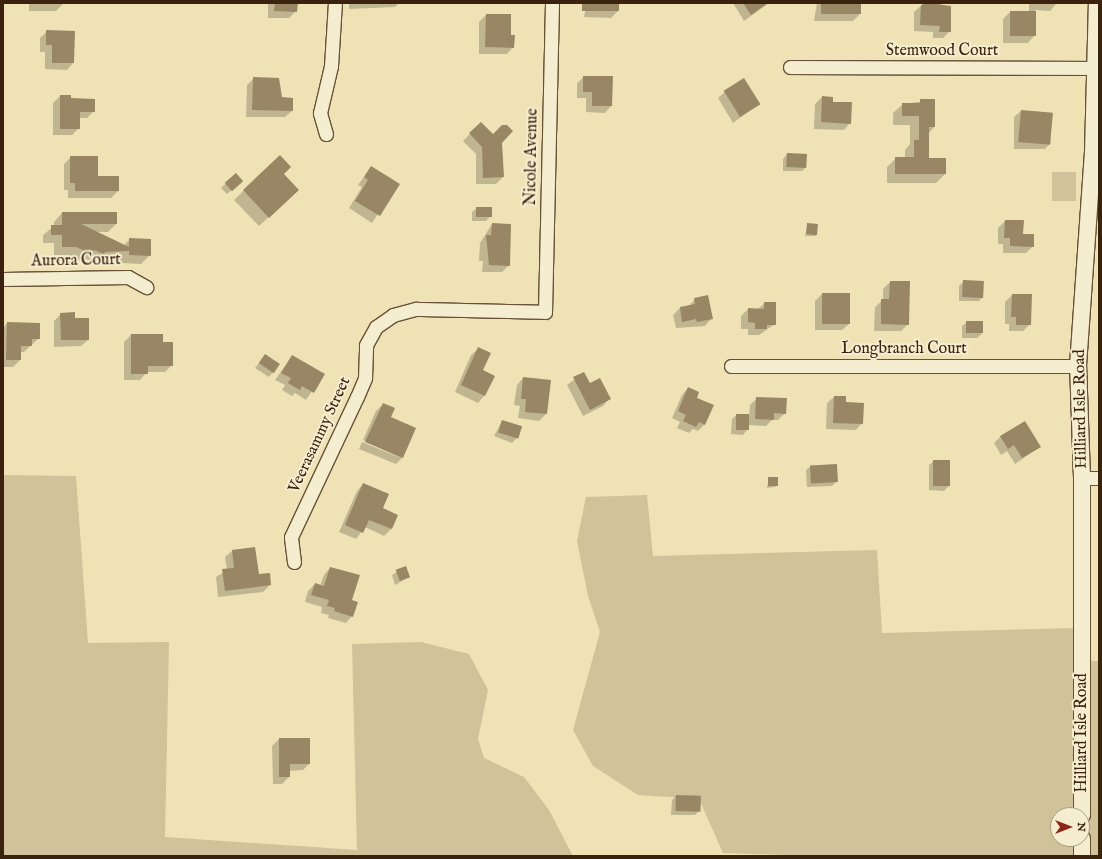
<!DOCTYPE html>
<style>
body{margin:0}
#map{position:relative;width:1102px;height:859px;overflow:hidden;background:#efe3b5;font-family:"IM FELL English",serif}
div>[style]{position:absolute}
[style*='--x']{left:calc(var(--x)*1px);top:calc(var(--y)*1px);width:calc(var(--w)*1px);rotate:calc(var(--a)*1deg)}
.green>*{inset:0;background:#d0c299;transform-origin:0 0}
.shadow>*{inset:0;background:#0003}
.building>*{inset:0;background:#988665;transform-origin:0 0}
.roads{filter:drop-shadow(1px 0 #675238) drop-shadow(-1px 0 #675238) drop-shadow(0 1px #675238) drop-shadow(0 -1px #675238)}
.minor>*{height:13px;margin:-6.5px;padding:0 6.5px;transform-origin:6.5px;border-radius:6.5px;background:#f5edcf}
.tertiary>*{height:16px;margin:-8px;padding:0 8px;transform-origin:8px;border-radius:8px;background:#f5edcf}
span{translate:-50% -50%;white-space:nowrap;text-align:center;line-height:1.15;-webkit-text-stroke:4px #f5edcf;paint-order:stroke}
.street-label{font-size:16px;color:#3a220f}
.frame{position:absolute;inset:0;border:4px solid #3a220f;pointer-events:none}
.north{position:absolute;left:1050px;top:807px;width:40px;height:40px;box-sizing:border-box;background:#f5edcf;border:1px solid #aa9c82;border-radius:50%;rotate:90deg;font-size:11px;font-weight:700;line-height:16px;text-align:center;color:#3a220f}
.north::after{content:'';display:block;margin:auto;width:14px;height:18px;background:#8f2418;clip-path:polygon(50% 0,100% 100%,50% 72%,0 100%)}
</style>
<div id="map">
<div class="green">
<div style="left:1052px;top:172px;width:24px;height:29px"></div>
<div style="clip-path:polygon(3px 475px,76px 476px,88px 643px,169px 642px,165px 837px,357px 850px,352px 644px,421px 642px,469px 654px,488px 690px,478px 739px,484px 758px,524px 777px,549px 810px,573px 856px,3px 856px)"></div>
<div style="clip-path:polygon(647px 495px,653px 556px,877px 550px,882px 633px,1076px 628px,1076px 815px,1058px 815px,1058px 839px,1076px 839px,1076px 856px,809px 856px,723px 853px,699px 799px,638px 795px,593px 766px,573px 730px,600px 632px,588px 596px,577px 541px,586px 497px)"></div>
<div style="clip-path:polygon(1088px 653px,1089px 661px,1099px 661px,1099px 856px,1088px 856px)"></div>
</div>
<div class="shadow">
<div style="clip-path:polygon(29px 3px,63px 3px,63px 4px,56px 11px,29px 11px)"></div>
<div style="clip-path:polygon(268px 3px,297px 3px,296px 11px,289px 18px,268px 18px)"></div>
<div style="clip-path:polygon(349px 3px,399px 3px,395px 7px,349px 9px)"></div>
<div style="clip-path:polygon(587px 3px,618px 3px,618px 11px,611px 18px,584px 17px)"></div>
<div style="clip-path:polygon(733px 3px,769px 3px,744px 21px)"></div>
<div style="clip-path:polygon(817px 3px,860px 3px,860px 14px,853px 21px,814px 21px)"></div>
<div style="clip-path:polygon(924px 3px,941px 3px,950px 31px,943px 38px,933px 38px,933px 32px,914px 31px,914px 12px)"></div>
<div style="clip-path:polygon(1029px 3px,1057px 3px,1050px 11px,1035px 10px,1034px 36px,1028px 43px,1003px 43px,1003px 19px,1010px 12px,1029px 12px)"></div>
<div style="clip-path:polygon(486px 15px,510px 36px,513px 47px,507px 54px,479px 54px,479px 22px)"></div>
<div style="clip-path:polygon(47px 31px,73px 63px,67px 70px,45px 69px,45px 52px,40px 52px,40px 38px)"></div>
<div style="clip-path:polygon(584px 77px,611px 106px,605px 113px,586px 112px,586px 98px,577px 98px,577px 83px)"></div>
<div style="clip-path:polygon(254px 78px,292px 111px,285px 117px,246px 117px,247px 85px)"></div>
<div style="clip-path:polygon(725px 92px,759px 104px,733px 123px,718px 98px)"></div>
<div style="clip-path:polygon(60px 96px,94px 111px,87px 118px,79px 118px,79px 128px,72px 135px,53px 135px,53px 103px)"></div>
<div style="clip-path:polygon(822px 97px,850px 123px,844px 130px,814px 129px,815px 104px)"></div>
<div style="clip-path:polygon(934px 100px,934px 127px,928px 134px,928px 159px,945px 174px,936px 183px,887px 183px,887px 167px,896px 158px,905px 158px,905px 150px,910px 144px,910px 125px,893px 125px,893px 113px,903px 104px)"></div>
<div style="clip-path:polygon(1021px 111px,1051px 142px,1045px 149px,1014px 149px,1014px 117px)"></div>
<div style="clip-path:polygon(481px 123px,501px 143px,503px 177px,496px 184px,476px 184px,476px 154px,463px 141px)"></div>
<div style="clip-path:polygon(787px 154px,806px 167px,802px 171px,783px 171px,783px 159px)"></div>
<div style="clip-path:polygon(280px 156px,288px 199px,259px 226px,234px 200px)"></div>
<div style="clip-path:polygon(71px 157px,97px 177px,118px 191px,111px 198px,68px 198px,68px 190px,64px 190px,64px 164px)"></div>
<div style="clip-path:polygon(371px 167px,398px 185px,372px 223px,349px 208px,362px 187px,358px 185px)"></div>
<div style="clip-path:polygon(236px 174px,237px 185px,227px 194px,221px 188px)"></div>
<div style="clip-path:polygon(477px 208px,490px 217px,486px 221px,472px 221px,472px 212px)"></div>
<div style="clip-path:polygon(62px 213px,116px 224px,108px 232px,96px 232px,124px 245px,130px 239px,150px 255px,141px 264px,121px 263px,121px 260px,97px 260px,94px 262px,86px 259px,83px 262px,67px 255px,54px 255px,54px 243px,43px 243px,43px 235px,54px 226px,54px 222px)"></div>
<div style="clip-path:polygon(1005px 221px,1033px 246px,1026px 253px,1003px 253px,1003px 244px,998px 244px,998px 228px)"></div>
<div style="clip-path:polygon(492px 224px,509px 265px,502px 272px,482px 272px,483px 261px,479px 261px,480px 243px)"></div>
<div style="clip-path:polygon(808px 224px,817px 235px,815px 236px,805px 236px)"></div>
<div style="clip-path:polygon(964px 281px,983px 297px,979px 301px,959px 301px,959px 286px)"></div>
<div style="clip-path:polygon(890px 282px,909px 282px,908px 324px,901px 331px,874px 331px,875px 307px,883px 300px,883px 289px)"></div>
<div style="clip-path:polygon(822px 294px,849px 324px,842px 330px,815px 330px,815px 301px)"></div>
<div style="clip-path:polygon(1012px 295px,1031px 295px,1030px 324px,1023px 331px,1009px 331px,1009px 324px,1005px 324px,1005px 302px)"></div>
<div style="clip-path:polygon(695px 299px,711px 319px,705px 326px,676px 328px,673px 315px,680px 308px,688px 307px)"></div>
<div style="clip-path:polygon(765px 303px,775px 324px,759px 335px,748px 335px,748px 329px,741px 329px,741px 316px,748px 309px,758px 309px)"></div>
<div style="clip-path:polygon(61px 314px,88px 340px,81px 346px,54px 347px,54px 321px)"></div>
<div style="clip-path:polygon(967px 322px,982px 334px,977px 338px,962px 338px,962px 326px)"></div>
<div style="clip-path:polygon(7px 323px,39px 338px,24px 352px,20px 352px,20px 360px,13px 367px,3px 367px,3px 328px)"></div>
<div style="clip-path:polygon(131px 335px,162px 343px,172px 365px,165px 372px,147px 372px,140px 380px,124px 380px,124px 342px)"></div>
<div style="clip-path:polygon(478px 349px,482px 371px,493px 376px,484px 396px,478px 403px,455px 392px,471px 355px)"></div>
<div style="clip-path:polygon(265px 355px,273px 372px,269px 377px,255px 368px)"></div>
<div style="clip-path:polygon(292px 356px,324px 374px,306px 400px,295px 393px,292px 396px,282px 390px,285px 385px,275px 380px)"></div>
<div style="clip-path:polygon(583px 373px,590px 384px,609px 399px,603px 406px,583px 416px,567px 385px)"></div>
<div style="clip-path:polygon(523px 378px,546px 414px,539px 421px,518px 418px,520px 406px,514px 405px,517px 385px)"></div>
<div style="clip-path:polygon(688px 388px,696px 398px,705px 424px,698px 431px,693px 429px,689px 433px,677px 428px,680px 422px,672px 418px,682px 395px)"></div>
<div style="clip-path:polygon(834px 397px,845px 397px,845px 403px,862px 423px,856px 430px,826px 429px,827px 403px)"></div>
<div style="clip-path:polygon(757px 398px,785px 413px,778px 420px,772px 420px,766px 426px,748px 425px,747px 430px,743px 435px,731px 434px,732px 419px,736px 415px,749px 415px,750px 405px)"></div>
<div style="clip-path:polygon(383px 404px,402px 458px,396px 464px,359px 449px,362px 442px,401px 458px,363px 440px,376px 411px)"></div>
<div style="clip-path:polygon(502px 421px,517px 438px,512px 443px,494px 436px)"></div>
<div style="clip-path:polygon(1001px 436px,1040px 447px,1015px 464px,1007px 451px,1001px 455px,994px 443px)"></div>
<div style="clip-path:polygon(934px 461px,949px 486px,944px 491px,929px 490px,929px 465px)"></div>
<div style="clip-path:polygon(811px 466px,837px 481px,832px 486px,807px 487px,806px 470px)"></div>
<div style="clip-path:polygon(769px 478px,777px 485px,775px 487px,767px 488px)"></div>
<div style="clip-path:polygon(363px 484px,381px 509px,396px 515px,391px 529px,384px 536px,365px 527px,356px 539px,339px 532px,357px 491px)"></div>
<div style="clip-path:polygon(232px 551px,270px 585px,263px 592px,218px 597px,216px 577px,227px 570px,225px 557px)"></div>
<div style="clip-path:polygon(405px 567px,409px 577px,395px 585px,392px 575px)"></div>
<div style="clip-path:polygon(330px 568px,351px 601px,352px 616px,346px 623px,328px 618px,329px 615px,321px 613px,322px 607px,305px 602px,308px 591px,315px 584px,320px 586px,324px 575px)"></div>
<div style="clip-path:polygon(279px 739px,309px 764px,303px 770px,289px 771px,289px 777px,282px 784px,273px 784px,272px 746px)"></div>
<div style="clip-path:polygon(676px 796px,700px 797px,699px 811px,695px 815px,671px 815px,672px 800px)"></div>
</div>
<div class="building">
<div style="clip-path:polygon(275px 3px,298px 3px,297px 12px,274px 11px)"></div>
<div style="left:582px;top:3px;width:37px;height:8px"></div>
<div style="clip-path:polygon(743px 3px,768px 3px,751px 15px)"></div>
<div style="left:821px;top:3px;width:40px;height:11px"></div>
<div style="clip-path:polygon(928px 3px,951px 6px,951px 32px,939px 32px,940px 26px,920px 25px,921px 5px)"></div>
<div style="left:1010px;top:11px;width:26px;height:25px"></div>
<div style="clip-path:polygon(486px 14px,511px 14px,511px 35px,515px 35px,514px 48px,485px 47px)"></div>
<div style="clip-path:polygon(46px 30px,75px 31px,74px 63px,52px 63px,52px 45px,46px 45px)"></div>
<div style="clip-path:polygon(583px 76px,613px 76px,612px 106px,592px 106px,592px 92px,583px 92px)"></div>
<div style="clip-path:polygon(253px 77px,279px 78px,282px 97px,293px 98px,293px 111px,252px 110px)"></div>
<div style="left:744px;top:78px;width:31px;height:24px;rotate:58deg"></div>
<div style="clip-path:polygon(60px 95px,71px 95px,71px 98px,95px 99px,95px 112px,80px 112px,80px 129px,60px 129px)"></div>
<div style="clip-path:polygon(822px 96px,833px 97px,833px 102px,852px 102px,851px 124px,821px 122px)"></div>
<div style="clip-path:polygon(920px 99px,935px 99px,935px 127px,929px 127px,929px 158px,946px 158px,946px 174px,895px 174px,895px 157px,914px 157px,914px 140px,919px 140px,919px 116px,902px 116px,902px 103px,920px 103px)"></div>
<div style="left:1021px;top:110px;width:32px;height:32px;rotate:5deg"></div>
<div style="clip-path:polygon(481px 122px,493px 134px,502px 125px,507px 125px,513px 131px,502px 143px,504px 177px,483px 178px,482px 147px,469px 133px)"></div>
<div style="left:787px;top:153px;width:20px;height:14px;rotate:3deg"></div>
<div style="clip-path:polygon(280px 155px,291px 167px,284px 174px,299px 190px,269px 218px,243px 190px)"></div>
<div style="clip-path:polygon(70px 156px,98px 156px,98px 176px,119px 176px,119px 191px,75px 191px,75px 183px,70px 183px)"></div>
<div style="clip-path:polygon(371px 166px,400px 184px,380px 216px,355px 201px,368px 180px,364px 177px)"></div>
<div style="left:236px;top:173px;width:11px;height:15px;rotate:49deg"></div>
<div style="left:476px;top:207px;width:16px;height:10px"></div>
<div style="clip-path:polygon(62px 212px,117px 212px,117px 224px,81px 224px,129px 247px,129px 238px,151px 239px,151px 256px,129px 255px,129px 251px,105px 252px,104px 254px,94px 250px,92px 254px,76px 247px,62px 247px,62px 235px,51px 235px,51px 225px,62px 225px)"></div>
<div style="clip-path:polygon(1005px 220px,1024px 220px,1023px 234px,1034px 234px,1034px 247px,1010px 246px,1010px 238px,1004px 238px)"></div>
<div style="clip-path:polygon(492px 223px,511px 224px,510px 266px,489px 265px,486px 235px,491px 235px)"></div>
<div style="left:807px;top:223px;width:11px;height:11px;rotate:5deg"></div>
<div style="left:963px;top:280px;width:21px;height:17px;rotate:3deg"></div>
<div style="clip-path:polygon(890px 281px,910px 281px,909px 325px,881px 324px,881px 299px,889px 299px)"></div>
<div style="left:822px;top:293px;width:28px;height:31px"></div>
<div style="clip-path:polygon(1012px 294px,1032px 294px,1031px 325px,1016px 325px,1016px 317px,1011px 317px)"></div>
<div style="clip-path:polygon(708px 295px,713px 319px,697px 322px,696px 319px,682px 322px,680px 307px,695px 304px,694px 298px)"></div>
<div style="clip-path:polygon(764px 302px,776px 302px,776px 325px,767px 325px,767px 329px,755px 329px,755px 323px,748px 322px,748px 308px,764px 309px)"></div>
<div style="clip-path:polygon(75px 312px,75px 318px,89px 318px,89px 340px,61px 340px,60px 313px)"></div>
<div style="left:966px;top:321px;width:17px;height:12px"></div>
<div style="clip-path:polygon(7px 322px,40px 323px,40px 339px,32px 339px,32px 346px,21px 346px,21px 360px,6px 360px)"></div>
<div style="clip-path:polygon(131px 334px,163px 334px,163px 342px,173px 342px,173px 366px,148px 366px,148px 374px,131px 374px)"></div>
<div style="clip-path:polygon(478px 347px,491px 353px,483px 370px,495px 376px,485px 396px,461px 385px)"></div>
<div style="left:265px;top:354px;width:18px;height:11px;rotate:34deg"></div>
<div style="clip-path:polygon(292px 355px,325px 374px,314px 393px,302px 386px,300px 390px,288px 383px,291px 378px,281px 373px)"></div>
<div style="clip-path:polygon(584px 372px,590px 383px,600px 378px,611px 399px,590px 410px,573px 377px)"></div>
<div style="clip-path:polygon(523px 377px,551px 380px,547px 414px,525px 412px,526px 399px,521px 399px)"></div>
<div style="clip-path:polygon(688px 387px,699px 392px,697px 398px,714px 405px,705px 425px,699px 422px,696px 427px,683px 421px,686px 415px,678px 411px)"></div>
<div style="clip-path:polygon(834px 396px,846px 396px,846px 402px,864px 403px,863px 424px,833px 423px)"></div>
<div style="clip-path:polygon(756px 397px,787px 398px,786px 414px,774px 413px,774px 420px,755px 419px)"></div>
<div style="clip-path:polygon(383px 403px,395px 408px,391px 417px,416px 428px,403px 458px,365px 442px)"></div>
<div style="left:736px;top:414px;width:13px;height:16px"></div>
<div style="left:502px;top:420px;width:21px;height:13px;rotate:17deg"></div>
<div style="clip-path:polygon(1025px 421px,1041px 447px,1022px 458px,1014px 445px,1008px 449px,1000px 436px)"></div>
<div style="left:933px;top:460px;width:17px;height:26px"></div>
<div style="left:837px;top:464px;width:18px;height:27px;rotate:87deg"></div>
<div style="left:768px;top:477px;width:10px;height:9px"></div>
<div style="clip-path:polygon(363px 483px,389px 494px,383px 508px,398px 515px,392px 529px,369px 520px,363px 533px,345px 525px)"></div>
<div style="clip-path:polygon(255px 547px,259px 574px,270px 573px,271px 585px,225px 591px,222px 569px,234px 568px,232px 550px)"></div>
<div style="left:406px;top:566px;width:12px;height:11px;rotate:70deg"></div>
<div style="clip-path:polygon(330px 567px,360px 575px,352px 600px,358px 602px,353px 617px,334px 611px,335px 608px,327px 606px,329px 600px,311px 595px,315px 583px,324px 586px)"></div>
<div style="clip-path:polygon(279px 738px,310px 738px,310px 764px,290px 764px,290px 777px,279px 777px)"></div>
<div style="left:676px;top:795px;width:25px;height:16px;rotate:2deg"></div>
</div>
<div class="roads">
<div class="minor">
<div style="--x:790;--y:67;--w:305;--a:0.2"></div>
<div style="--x:326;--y:134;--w:22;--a:-106"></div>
<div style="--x:320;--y:113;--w:48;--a:-76.8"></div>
<div style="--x:331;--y:66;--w:63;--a:-86.4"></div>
<div style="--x:3;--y:279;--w:125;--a:-0.9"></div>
<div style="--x:128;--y:277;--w:21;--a:29"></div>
<div style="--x:731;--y:366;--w:347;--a:0"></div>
<div style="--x:1082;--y:478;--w:17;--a:0"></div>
<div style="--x:294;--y:562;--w:25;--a:-97"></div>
<div style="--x:291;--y:537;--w:155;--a:-64.8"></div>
<div style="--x:357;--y:397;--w:21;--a:-67"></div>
<div style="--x:365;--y:378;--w:33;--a:-88"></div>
<div style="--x:366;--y:345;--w:21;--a:-61"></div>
<div style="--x:376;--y:327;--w:21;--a:-35"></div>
<div style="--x:393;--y:315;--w:24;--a:-15"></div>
<div style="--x:416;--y:309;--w:129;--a:1.3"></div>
<div style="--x:545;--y:312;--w:309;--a:-88.7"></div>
</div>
<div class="tertiary">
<div style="--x:1082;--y:815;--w:337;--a:-90"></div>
<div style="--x:1082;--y:478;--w:112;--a:-92"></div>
<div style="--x:1078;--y:366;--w:214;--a:-86"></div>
<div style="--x:1093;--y:153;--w:150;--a:-88.5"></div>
<div style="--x:1082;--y:856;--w:17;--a:-90"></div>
</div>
</div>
<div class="street-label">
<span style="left:942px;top:51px">Stemwood Court</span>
<span style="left:532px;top:157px;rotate:-89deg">Nicole Avenue</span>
<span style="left:76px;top:261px;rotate:-1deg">Aurora Court</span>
<span style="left:904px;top:349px">Longbranch Court</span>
<span style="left:1081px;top:409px;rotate:-91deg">Hilliard Isle Road</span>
<span style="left:320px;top:435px;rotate:-65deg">Veerasammy Street</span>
<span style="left:1082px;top:733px;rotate:-90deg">Hilliard Isle Road</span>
</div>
<div class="frame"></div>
<div class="north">N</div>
</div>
